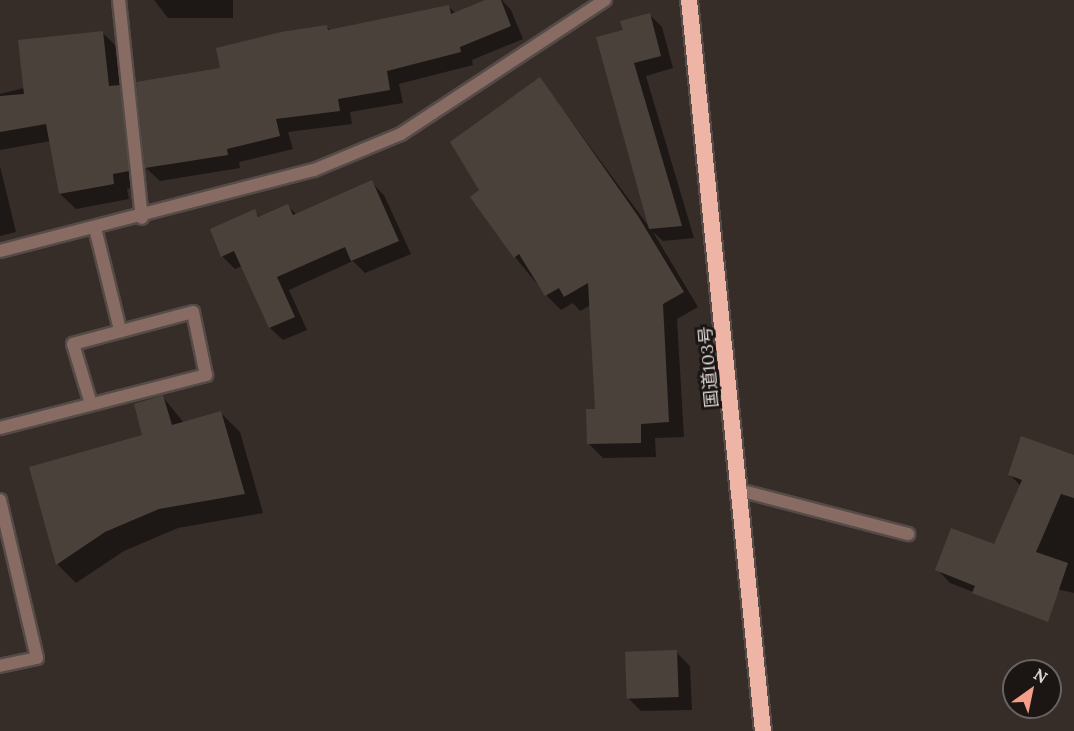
<!DOCTYPE html>
<meta charset="utf-8">
<style>
body{margin:0}
#map{position:relative;width:1074px;height:731px;overflow:hidden;background:#372d28;font-family:Lora,"Noto Sans JP",serif}
div>[style]{position:absolute}
[style*='--x']{left:calc(var(--x)*1px);top:calc(var(--y)*1px);width:calc(var(--w)*1px);rotate:calc(var(--a)*1deg)}
.shadow>*{inset:0;background:#0007}
.building>*{inset:0;background:#4a423a;transform-origin:0 0}
.roads{filter:drop-shadow(2px 0 #554b47) drop-shadow(-2px 0 #554b47) drop-shadow(0 2px #554b47) drop-shadow(0 -2px #554b47)}
.service>*{height:12px;margin:-6px;padding:0 6px;transform-origin:6px;border-radius:6px;background:#886c64}
.tertiary>*{height:12px;margin:-6px;padding:0 6px;transform-origin:6px;border-radius:6px;background:#886c64}
.trunk>*{height:16px;margin:-8px;padding:0 8px;transform-origin:8px;border-radius:8px;background:#eeb5a6}
span{translate:-50% -50%;white-space:nowrap;text-align:center;line-height:1.15;-webkit-text-stroke:6px #1b1614;paint-order:stroke}
.street-label{font-size:18px;color:#dbd5d2}
.north{position:absolute;left:1002px;top:659px;width:60px;height:60px;box-sizing:border-box;background:#1b1614;border:2px solid #686260;border-radius:50%;rotate:33deg;font-size:16px;font-weight:700;line-height:24px;text-align:center;color:#dbd5d2}
.north::after{content:'';display:block;margin:auto;width:21px;height:27px;background:#f49e89;clip-path:polygon(50% 0,100% 100%,50% 72%,0 100%)}
</style>
<div id="map">
<div class="shadow">
<div style="clip-path:polygon(154px 0,233px 0,233px 18px,168px 18px)"></div>
<div style="clip-path:polygon(489px 0,502px 0,511px 10px,523px 39px,472px 60px,473px 65px,399px 84px,403px 103px,350px 112px,352px 124px,288px 132px,293px 149px,239px 162px,240px 168px,160px 181px,146px 168px,222px 70px,327px 27px,331px 31px,448px 6px,456px 14px)"></div>
<div style="clip-path:polygon(649px 14px,662px 27px,673px 68px,646px 76px,694px 238px,663px 241px,653px 232px,698px 307px,677px 319px,684px 437px,655px 438px,656px 457px,603px 458px,588px 443px,596px 410px,591px 305px,580px 311px,573px 303px,561px 310px,546px 295px,515px 257px,481px 191px,540px 79px,650px 228px,624px 31px)"></div>
<div style="clip-path:polygon(103px 33px,118px 48px,143px 186px,127px 189px,129px 199px,76px 209px,60px 194px,51px 141px,0 150px,0 94px,24px 88px)"></div>
<div style="clip-path:polygon(0 166px,16px 232px,0 236px)"></div>
<div style="clip-path:polygon(371px 182px,384px 195px,411px 254px,365px 273px,353px 261px,289px 290px,307px 330px,283px 340px,270px 328px,242px 266px,235px 269px,222px 256px,254px 211px,261px 218px,288px 206px,297px 215px)"></div>
<div style="clip-path:polygon(163px 397px,184px 423px,221px 413px,240px 432px,263px 513px,178px 528px,124px 551px,76px 583px,57px 564px,31px 468px,144px 436px)"></div>
<div style="clip-path:polygon(1074px 456px,1074px 593px,1003px 577px,1021px 486px,1009px 474px)"></div>
<div style="clip-path:polygon(937px 569px,1020px 594px,1030px 614px,950px 583px)"></div>
<div style="clip-path:polygon(676px 652px,690px 666px,692px 710px,641px 711px,627px 697px)"></div>
</div>
<div class="building">
<div style="clip-path:polygon(485px 0,501px 0,511px 26px,460px 47px,461px 52px,387px 71px,390px 90px,338px 99px,340px 111px,276px 119px,280px 136px,227px 149px,228px 155px,145px 168px,136px 82px,220px 68px,216px 48px,281px 32px,327px 25px,328px 30px,449px 5px,451px 14px)"></div>
<div style="clip-path:polygon(650px 13px,661px 56px,634px 63px,682px 226px,649px 229px,596px 37px,623px 30px,620px 21px)"></div>
<div style="clip-path:polygon(103px 31px,109px 86px,120px 85px,129px 171px,113px 174px,114px 184px,59px 194px,46px 124px,0 132px,0 96px,24px 94px,18px 40px)"></div>
<div style="clip-path:polygon(540px 77px,638px 216px,684px 292px,663px 304px,669px 422px,641px 424px,641px 443px,587px 444px,586px 409px,595px 409px,588px 283px,564px 297px,559px 288px,545px 296px,519px 254px,514px 258px,470px 197px,479px 190px,450px 142px)"></div>
<div style="clip-path:polygon(372px 180px,399px 241px,351px 261px,345px 247px,277px 277px,295px 317px,269px 328px,234px 251px,221px 257px,210px 229px,255px 209px,258px 217px,288px 204px,293px 215px)"></div>
<div style="clip-path:polygon(163px 395px,172px 425px,221px 411px,245px 494px,159px 509px,105px 532px,56px 565px,29px 467px,142px 435px,134px 404px)"></div>
<div style="clip-path:polygon(1021px 436px,1074px 455px,1074px 498px,1061px 494px,1036px 552px,1068px 563px,1048px 622px,972px 593px,975px 586px,935px 570px,951px 528px,994px 544px,1022px 480px,1008px 475px)"></div>
<div style="left:677px;top:650px;width:47px;height:52px;rotate:88deg"></div>
</div>
<div class="roads">
<div class="service">
<div style="--x:119;--y:0;--w:219;--a:84"></div>
<div style="--x:95;--y:228;--w:105;--a:76.2"></div>
<div style="--x:0;--y:428;--w:213;--a:-14.4"></div>
<div style="--x:206;--y:375;--w:64;--a:-101.7"></div>
<div style="--x:193;--y:312;--w:124;--a:165.1"></div>
<div style="--x:73;--y:344;--w:63;--a:73.3"></div>
<div style="--x:739;--y:490;--w:175;--a:14.6"></div>
<div style="--x:0;--y:500;--w:162;--a:76.8"></div>
<div style="--x:37;--y:658;--w:38;--a:168"></div>
</div>
<div class="tertiary">
<div style="--x:0;--y:251;--w:324;--a:-14.5"></div>
<div style="--x:314;--y:170;--w:94;--a:-22.5"></div>
<div style="--x:401;--y:134;--w:244;--a:-33.3"></div>
</div>
<div class="trunk">
<div style="--x:689;--y:0;--w:735;--a:84.22"></div>
</div>
</div>
<div class="street-label">
<span style="left:709px;top:367px;rotate:-95deg">国道103号</span>
</div>
<div class="north">N</div>
</div>
